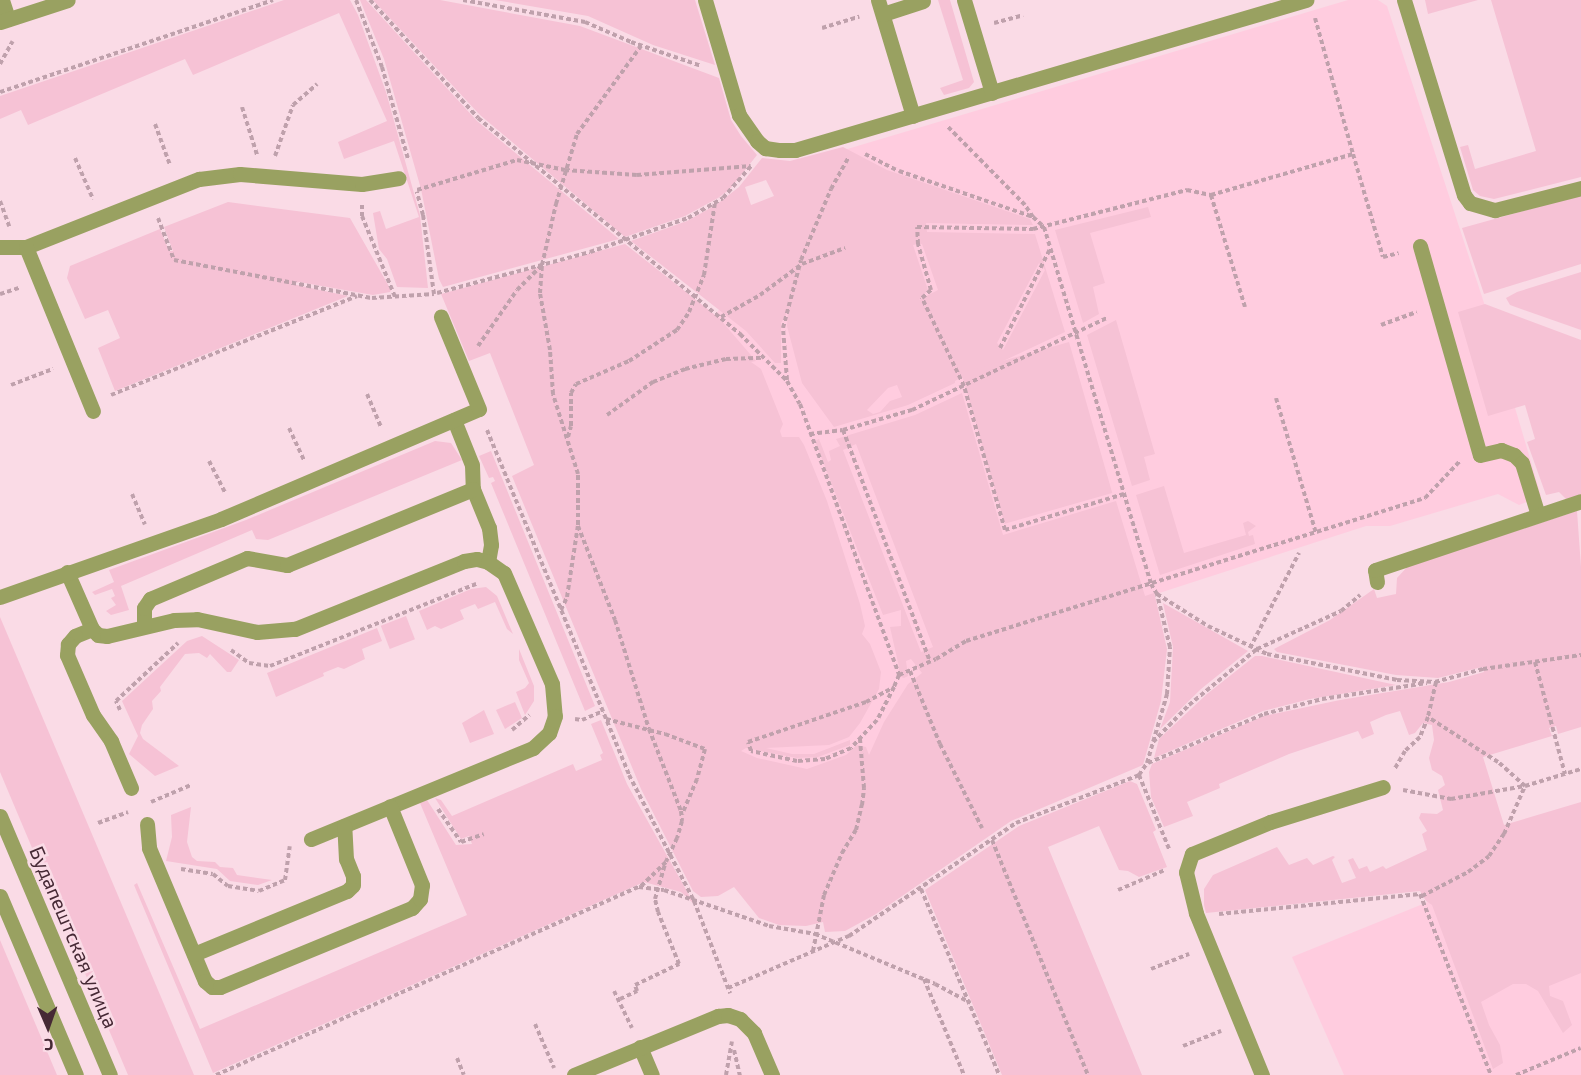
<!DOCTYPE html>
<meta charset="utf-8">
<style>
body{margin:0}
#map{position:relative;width:1581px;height:1075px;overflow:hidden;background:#fadbe6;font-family:"Exo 2",sans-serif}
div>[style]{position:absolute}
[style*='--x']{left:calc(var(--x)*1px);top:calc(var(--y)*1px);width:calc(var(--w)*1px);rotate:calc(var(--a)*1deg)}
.built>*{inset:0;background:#ffccdf}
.green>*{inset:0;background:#f6c2d5;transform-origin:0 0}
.path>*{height:4px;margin-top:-2px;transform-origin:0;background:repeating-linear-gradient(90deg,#bfa1ac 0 4.5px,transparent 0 7.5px)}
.service>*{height:15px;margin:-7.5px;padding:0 7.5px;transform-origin:7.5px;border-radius:7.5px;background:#99a161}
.minor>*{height:15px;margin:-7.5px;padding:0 7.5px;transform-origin:7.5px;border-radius:7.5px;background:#99a161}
span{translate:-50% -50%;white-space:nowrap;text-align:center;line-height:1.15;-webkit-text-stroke:5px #fadbe6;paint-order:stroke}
.street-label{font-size:20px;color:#462935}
.north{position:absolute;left:18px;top:997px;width:60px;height:60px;-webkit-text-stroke:4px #fadbe6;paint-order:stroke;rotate:178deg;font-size:16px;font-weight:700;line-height:24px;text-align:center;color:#462935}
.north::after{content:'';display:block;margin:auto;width:21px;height:27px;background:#462935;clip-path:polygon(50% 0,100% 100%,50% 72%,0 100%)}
</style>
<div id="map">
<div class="built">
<div style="clip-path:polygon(1348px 0,1378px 0,1387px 6px,1485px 306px,1541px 496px,1519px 505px,1498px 494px,1390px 526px,1366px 526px,1147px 597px,780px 922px,577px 394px,694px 344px,726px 300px,791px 267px,780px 169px)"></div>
<div style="clip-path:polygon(1581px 845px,1581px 1075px,1344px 1075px,1292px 957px,1460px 889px)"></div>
</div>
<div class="green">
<div style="clip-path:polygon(284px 0,350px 0,358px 15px,386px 92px,420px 215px,428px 288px,397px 287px,387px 259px,379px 249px,373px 213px,380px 211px,386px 229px,419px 217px,394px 141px,344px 159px,338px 142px,387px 121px,339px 13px,193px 75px,185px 59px,28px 125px,21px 110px,0 119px,0 96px)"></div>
<div style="clip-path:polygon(360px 0,366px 0,477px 121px,619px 239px,443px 287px,439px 279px,421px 189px,384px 59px)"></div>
<div style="clip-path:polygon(373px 0,440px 0,580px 26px,719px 78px,731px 120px,741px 136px,757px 155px,730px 189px,718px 198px,685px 216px,625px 237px,480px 115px)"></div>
<div style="clip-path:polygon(495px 0,695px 0,715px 65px,653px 45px,588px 16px)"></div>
<div style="clip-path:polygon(938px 0,950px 0,974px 82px,969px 88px,944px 95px,940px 88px,963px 80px)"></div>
<div style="clip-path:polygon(1425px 0,1478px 0,1428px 14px)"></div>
<div style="clip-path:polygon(1491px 0,1581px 0,1581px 177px,1494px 199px,1480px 196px,1473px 190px,1460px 147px,1468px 145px,1475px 169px,1536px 151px)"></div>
<div style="clip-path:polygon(evenodd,843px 147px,887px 170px,1030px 219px,1033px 225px,926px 223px,927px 232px,1035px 234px,1065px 332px,967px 378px,966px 375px,955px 381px,955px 383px,908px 405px,834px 427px,802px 383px,787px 326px,788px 311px,781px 323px,781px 363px,775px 363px,746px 331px,631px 241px,687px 221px,716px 205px,739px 187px,762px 158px,790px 161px,843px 147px,766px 180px,774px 196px,751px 205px,745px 187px,766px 180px,843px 147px,918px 244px,922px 244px,938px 290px,919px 300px,928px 290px,913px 245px,918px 244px,843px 147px,1039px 263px,1045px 270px,1003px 350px,997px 343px,1039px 263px,843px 147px,897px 385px,902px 397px,890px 401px,880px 412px,873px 414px,867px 410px,888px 388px,897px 385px)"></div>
<div style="clip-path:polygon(1581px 195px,1581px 264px,1484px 294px,1462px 228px)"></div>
<div style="clip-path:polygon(228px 202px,350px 218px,391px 290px,390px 292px,373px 295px,299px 282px,292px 284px,348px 296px,115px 391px,98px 348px,120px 338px,108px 310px,85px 319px,67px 278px,70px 266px,160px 229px,169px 251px,173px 251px,164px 227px)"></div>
<div style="clip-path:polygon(1148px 207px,1151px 217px,1090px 233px,1105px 283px,1093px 287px,1099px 314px,1083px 323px,1055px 230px)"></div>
<div style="clip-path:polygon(evenodd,625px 244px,719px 318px,756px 361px,751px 362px,761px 369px,783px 424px,780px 431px,782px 437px,799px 437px,804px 445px,827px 501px,860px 604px,865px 626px,862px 634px,870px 644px,881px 672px,879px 689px,860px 723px,849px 737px,829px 745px,766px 748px,792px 754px,814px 754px,850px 740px,850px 745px,818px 757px,797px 758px,746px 748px,741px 751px,757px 758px,807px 769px,846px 755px,857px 745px,866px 747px,869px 755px,884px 722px,908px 684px,922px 673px,911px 659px,906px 661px,908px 676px,904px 678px,898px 676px,899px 667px,890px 627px,901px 626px,901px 610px,883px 615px,815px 441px,819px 439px,828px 462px,831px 460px,829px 451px,840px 446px,836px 439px,915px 415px,962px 393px,1003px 535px,1116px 501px,1145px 596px,1154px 593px,1155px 596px,1167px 649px,1161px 701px,1143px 765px,1011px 821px,876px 914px,845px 931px,825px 932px,823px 922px,806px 926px,779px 925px,759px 918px,734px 887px,718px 896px,701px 897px,693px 891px,641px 789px,512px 476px,534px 465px,490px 353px,469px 361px,441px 294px,625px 244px,856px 444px,933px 647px,921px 652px,843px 450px,856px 444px)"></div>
<div style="clip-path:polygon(1581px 272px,1581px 330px,1510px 305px,1506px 298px,1517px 292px)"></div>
<div style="clip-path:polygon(1485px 304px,1581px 340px,1581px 499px,1567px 500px,1559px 492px,1546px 495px,1527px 442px,1535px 439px,1525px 405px,1488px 416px,1458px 312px)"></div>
<div style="clip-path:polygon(1116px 320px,1155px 454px,1144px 457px,1150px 480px,1132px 486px,1087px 335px)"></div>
<div style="left:1069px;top:342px;width:157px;height:112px;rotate:74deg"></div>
<div style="clip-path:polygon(435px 441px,451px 443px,462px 460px,268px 540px,256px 539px,252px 530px,121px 586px,129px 610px,111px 615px,106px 611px,116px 605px,111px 598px,115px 596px,112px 589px,95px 595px,92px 592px,114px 582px,109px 570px,246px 520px)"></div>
<div style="clip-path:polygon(491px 451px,595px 706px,585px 711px,491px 483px,495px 481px,493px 477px,489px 478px,479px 456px)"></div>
<div style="clip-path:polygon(1164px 486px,1184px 553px,1246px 535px,1243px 523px,1248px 521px,1256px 526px,1248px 532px,1249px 536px,1253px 535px,1255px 544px,1160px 575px,1136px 495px)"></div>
<div style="clip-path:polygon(1577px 511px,1581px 567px,1581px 727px,1558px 734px,1556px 726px,1549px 728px,1552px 736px,1483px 757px,1504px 825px,1581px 802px,1581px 973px,1549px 986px,1550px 996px,1563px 1001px,1572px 1025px,1563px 1033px,1538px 991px,1526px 984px,1513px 984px,1481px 1002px,1489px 1025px,1500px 1045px,1503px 1063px,1493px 1069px,1432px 905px,1426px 901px,1420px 891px,1206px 913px,1204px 905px,1204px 889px,1213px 875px,1277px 847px,1289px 865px,1307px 858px,1313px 865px,1333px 856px,1335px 857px,1332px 860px,1342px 883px,1356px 878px,1348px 860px,1353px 858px,1359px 869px,1367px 866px,1370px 872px,1383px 866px,1386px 869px,1427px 850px,1422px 834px,1427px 831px,1419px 818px,1421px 813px,1437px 814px,1443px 810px,1438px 790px,1445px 785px,1442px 776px,1432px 770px,1429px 758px,1434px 740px,1432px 725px,1423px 723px,1415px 733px,1409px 735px,1400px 711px,1386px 715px,1370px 722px,1374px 734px,1362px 739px,1358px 731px,1289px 754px,1219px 784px,1220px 788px,1187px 802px,1193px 816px,1164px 827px,1151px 797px,1149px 772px,1152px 764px,1264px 716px,1340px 700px,1449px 682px,1484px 672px,1482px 667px,1438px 678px,1396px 675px,1277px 652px,1274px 649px,1330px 620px,1374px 589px,1377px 598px,1396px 594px,1397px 578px,1408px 566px)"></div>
<div style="clip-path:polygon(486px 587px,497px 596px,513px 634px,507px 629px,495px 602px,478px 609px,475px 604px,460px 610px,464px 619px,441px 629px,435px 626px,427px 630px,419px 611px,471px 589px)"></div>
<div style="clip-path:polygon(1163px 603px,1248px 651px,1201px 689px,1160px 729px,1170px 702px,1173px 647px)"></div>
<div style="left:406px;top:616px;width:25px;height:27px;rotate:69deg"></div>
<div style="clip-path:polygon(0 617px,194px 1075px,128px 1075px,0 772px)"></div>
<div style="clip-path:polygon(377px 628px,382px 641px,362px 649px,365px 659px,344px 669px,338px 667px,323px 673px,324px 676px,276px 697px,267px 673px)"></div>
<div style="clip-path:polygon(202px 636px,239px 660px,231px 672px,227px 672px,210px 654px,207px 658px,199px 653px,185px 654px,160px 687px,161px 691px,152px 701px,153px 709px,142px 725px,140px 733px,143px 739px,179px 766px,155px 776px,129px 754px,138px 736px,122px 701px,187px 641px)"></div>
<div style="clip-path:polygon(519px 649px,534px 686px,534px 701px,525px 715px,516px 692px,525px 688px,529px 683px,519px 660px)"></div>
<div style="clip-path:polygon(1255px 656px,1262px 656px,1396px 685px,1310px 699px,1263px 711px,1154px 758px,1159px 739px,1207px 694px)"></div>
<div style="clip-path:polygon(515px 702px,522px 718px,505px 729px,496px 710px)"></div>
<div style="clip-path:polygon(484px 710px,494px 734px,470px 743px,462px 723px)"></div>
<div style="clip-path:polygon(601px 720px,627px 784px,694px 904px,681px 892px,644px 882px,213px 1073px,134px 885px,137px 883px,200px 1029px,467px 915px,420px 803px,427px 800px,456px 845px,472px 844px,469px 836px,461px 839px,435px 798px,441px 800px,452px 816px,573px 764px,576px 771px,602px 760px,600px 755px,603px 753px,591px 724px)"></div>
<div style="clip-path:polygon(1130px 781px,1137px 784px,1156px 830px,1153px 832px,1167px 867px,1139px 877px,1128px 871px,1119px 870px,1099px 826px,1048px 847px,1142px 1075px,1002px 1075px,925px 890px,1019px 826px)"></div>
<div style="clip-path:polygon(191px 807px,187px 842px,192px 857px,197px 861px,215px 862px,220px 867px,233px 868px,237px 875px,272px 880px,258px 885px,230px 881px,217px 869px,166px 861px,172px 837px,171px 815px)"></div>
<div style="clip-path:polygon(0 940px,57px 1075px,0 1075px)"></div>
</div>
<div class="path">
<div style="--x:356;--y:0;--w:72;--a:68.8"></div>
<div style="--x:382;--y:67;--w:96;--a:74.2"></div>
<div style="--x:370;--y:0;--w:160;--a:47.5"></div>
<div style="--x:478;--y:118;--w:340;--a:39.5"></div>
<div style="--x:740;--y:334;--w:66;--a:45"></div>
<div style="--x:787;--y:381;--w:26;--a:61"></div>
<div style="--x:800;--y:404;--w:289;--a:69.9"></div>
<div style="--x:899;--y:675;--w:13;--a:113"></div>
<div style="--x:894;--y:687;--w:37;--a:117"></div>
<div style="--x:877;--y:720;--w:38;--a:133"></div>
<div style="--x:851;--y:748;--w:28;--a:157"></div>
<div style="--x:825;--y:759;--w:28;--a:176"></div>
<div style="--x:797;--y:761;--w:47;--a:-167.7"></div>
<div style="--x:751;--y:751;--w:9;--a:-108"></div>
<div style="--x:748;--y:742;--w:125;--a:-18.7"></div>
<div style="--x:866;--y:702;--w:32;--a:-28"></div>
<div style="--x:463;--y:0;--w:124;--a:10.2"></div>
<div style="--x:585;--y:22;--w:50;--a:23.5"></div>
<div style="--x:631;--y:42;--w:74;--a:18.9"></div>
<div style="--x:1315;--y:18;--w:141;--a:74.4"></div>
<div style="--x:994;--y:23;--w:30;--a:-15"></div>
<div style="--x:822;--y:28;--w:39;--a:-17"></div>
<div style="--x:0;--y:64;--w:26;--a:-61"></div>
<div style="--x:0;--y:92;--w:288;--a:-18.6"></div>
<div style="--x:242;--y:107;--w:50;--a:72.6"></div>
<div style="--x:155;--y:124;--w:44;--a:69.9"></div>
<div style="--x:865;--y:154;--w:38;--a:27"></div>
<div style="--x:899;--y:171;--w:142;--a:18.9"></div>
<div style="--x:1033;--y:217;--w:14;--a:-124"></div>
<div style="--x:1025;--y:205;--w:110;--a:-134.6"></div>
<div style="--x:275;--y:156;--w:54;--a:-70.6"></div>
<div style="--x:293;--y:105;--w:32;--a:-41"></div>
<div style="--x:75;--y:158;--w:45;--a:66.3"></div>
<div style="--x:417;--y:190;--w:104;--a:-16.7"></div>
<div style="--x:517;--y:160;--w:49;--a:11.8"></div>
<div style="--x:565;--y:170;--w:72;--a:4"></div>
<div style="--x:637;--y:175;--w:114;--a:-4.5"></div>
<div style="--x:0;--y:201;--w:27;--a:70"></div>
<div style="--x:362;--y:205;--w:11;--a:90"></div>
<div style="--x:362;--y:216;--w:87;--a:67.8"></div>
<div style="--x:1033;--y:217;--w:15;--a:42"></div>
<div style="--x:1044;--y:227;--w:373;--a:73.3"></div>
<div style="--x:1151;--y:584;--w:12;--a:59"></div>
<div style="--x:1157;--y:594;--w:60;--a:32.1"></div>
<div style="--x:1208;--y:626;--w:65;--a:25.4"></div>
<div style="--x:1267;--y:654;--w:133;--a:11.3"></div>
<div style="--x:1397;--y:680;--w:39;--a:3"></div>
<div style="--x:1436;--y:682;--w:36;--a:103"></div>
<div style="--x:1428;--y:717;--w:22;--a:112"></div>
<div style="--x:1420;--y:737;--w:21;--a:137"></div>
<div style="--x:1405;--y:751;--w:20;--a:120"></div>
<div style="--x:158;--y:218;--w:45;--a:69.1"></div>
<div style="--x:174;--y:260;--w:202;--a:10.9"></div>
<div style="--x:372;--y:298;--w:62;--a:-3.7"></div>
<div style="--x:434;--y:294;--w:80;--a:-97.9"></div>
<div style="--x:423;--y:215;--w:24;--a:-105"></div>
<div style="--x:437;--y:293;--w:158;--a:-15"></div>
<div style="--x:590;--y:252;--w:104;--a:-19.1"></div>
<div style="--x:688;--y:218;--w:40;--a:-29.7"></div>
<div style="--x:723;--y:198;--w:44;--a:-48.7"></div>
<div style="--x:0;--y:294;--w:20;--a:-18"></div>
<div style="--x:1245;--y:307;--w:117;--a:-106.9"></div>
<div style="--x:1211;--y:195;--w:148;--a:-16.1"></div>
<div style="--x:1353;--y:154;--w:107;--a:73.8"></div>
<div style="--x:1383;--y:257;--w:16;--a:-14"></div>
<div style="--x:721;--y:317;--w:45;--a:-29.4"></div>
<div style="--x:760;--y:295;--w:52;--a:-36.4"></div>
<div style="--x:802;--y:264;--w:46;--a:-20.4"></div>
<div style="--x:1381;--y:325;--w:38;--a:-20"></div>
<div style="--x:478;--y:346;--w:68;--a:-55.1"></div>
<div style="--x:517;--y:290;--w:35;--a:-45"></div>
<div style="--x:1000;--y:348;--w:111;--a:-63.2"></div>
<div style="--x:787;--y:380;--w:52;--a:-94.4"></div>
<div style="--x:783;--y:328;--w:70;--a:-75.2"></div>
<div style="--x:801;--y:260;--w:77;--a:-67.1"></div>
<div style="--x:831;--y:189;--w:35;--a:-61"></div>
<div style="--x:11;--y:385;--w:45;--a:-20.9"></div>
<div style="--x:367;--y:394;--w:36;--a:67"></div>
<div style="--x:111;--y:395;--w:265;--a:-21.9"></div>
<div style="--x:1276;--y:398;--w:141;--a:73.5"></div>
<div style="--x:607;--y:415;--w:57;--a:-35.7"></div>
<div style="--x:653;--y:382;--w:35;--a:-22"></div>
<div style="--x:685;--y:369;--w:42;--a:-13.7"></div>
<div style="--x:726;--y:359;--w:37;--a:-2"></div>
<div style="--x:289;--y:428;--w:35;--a:65"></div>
<div style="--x:487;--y:430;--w:373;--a:67.6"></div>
<div style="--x:629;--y:775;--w:142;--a:62.7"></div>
<div style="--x:694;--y:901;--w:99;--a:68.6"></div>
<div style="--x:843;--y:430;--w:247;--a:69.4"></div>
<div style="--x:810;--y:434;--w:33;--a:-7"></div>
<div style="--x:843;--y:430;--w:72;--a:-16.2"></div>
<div style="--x:912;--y:410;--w:216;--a:-25.3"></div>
<div style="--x:568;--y:437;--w:11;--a:-75"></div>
<div style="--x:571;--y:426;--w:33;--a:-90"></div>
<div style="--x:571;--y:393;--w:10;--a:-61"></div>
<div style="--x:576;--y:384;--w:58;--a:-23.5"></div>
<div style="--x:629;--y:361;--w:57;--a:-32.9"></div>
<div style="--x:677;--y:330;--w:22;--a:-56"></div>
<div style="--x:689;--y:312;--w:40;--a:-68"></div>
<div style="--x:704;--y:275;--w:74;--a:-81.4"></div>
<div style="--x:209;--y:461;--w:36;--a:63"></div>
<div style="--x:132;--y:494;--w:33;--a:67"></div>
<div style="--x:1124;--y:494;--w:124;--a:163.2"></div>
<div style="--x:1005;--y:530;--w:150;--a:-105.9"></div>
<div style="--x:964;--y:386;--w:98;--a:-115.5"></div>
<div style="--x:922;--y:298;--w:12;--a:-42"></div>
<div style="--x:931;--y:290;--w:48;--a:-105.8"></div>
<div style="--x:918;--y:244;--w:17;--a:-93"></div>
<div style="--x:917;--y:227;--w:116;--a:1"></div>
<div style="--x:1033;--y:229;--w:159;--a:-14.2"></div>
<div style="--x:1187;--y:190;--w:25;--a:12"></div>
<div style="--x:578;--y:526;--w:101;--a:68.5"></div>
<div style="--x:615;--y:620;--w:114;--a:72.7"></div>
<div style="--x:649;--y:729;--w:88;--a:68.7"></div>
<div style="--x:681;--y:811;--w:10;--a:84"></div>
<div style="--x:682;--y:821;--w:18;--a:106"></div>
<div style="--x:677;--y:838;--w:26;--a:115"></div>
<div style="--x:666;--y:862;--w:36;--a:136"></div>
<div style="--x:561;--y:610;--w:14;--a:-65"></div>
<div style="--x:567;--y:597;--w:73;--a:-81.3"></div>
<div style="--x:578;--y:525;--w:51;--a:-90"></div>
<div style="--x:578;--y:474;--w:84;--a:-107.4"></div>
<div style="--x:553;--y:394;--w:44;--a:-93.9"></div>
<div style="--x:550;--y:350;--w:58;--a:-100"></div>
<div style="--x:540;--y:293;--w:28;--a:-86"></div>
<div style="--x:542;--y:265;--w:63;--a:-77.1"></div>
<div style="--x:556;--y:204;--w:73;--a:-73.3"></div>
<div style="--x:577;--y:134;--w:109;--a:-54"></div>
<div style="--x:1250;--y:648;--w:107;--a:-62.7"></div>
<div style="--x:231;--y:650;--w:22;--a:36"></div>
<div style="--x:249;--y:663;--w:21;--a:8"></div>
<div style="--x:270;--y:666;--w:222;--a:-21.7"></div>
<div style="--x:1535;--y:662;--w:116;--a:75"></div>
<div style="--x:910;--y:671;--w:79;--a:67.7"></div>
<div style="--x:940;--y:744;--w:94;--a:63.4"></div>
<div style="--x:899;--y:675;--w:40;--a:-23.4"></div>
<div style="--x:936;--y:659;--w:35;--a:-31"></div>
<div style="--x:966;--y:641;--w:481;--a:-17.3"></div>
<div style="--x:1425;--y:498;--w:51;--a:-46.6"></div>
<div style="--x:1435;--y:682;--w:50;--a:-15.2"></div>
<div style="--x:1483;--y:669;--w:99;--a:-8.1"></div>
<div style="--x:120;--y:710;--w:10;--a:-114"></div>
<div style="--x:116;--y:701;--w:85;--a:-43.1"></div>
<div style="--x:575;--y:719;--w:7;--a:8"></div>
<div style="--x:582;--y:720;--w:23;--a:-23"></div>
<div style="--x:606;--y:719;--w:61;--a:14.3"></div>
<div style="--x:665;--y:734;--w:43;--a:20.6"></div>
<div style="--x:705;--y:749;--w:31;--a:105"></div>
<div style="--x:697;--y:779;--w:38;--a:113"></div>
<div style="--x:512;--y:730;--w:23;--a:-41"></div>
<div style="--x:1153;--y:742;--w:52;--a:-45.8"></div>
<div style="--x:1189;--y:705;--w:88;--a:-39.5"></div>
<div style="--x:1257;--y:649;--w:92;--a:-24.3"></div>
<div style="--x:1341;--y:611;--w:25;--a:-40"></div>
<div style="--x:1148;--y:763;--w:126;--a:-22.9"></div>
<div style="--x:1264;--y:714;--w:60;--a:-14.5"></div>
<div style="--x:1322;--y:699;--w:106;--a:-8.7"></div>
<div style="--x:1139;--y:775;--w:80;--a:67.9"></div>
<div style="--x:1403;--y:790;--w:49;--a:10.6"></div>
<div style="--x:1451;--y:799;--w:75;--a:-10"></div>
<div style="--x:1525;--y:786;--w:59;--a:-16.9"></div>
<div style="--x:151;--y:802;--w:43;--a:-23"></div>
<div style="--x:438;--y:809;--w:40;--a:55.1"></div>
<div style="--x:461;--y:842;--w:24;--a:-19"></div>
<div style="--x:98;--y:823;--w:32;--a:-20"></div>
<div style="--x:992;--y:840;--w:254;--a:67.8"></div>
<div style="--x:181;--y:869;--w:32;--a:9"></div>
<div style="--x:213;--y:874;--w:19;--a:39"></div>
<div style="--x:228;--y:886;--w:31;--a:9"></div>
<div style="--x:259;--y:891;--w:28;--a:-23"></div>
<div style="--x:285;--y:880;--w:34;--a:-82"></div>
<div style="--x:921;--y:889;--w:202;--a:67.2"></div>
<div style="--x:1118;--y:890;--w:51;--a:-23.1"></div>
<div style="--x:1422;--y:896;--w:52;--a:-27.6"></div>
<div style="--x:1468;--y:872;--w:26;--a:-37"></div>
<div style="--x:1489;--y:856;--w:27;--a:-56"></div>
<div style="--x:1504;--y:834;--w:52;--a:-66.4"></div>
<div style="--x:1525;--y:786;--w:36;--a:-138"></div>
<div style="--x:1498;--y:762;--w:83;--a:-147.3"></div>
<div style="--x:1219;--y:914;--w:202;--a:-5.7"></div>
<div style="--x:1420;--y:894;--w:194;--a:68.6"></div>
<div style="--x:813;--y:951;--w:57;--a:-78.9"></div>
<div style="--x:824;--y:895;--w:46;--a:-66.8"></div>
<div style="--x:842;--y:853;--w:27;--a:-59"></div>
<div style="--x:856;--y:830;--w:26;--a:-77"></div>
<div style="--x:862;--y:805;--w:17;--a:-83"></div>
<div style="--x:864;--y:788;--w:49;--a:-94.7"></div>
<div style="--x:1151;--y:969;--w:41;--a:-21.5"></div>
<div style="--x:924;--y:979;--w:104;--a:67.4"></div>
<div style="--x:728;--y:988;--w:132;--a:-23.3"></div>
<div style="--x:849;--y:936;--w:202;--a:-34.1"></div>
<div style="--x:1016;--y:823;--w:132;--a:-21.3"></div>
<div style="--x:1139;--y:775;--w:14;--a:-56"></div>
<div style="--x:1147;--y:763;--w:72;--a:-73.8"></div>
<div style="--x:1167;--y:694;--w:47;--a:-86.3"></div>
<div style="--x:1170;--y:647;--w:55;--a:-103.8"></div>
<div style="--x:614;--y:991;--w:41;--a:64.1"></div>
<div style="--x:620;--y:999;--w:19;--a:-25"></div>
<div style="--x:637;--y:991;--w:6;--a:-108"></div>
<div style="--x:635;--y:985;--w:49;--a:-25.5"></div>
<div style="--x:679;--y:964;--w:56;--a:-112"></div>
<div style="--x:658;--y:912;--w:13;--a:-103"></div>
<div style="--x:655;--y:899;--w:35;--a:-74"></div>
<div style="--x:535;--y:1024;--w:48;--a:66.6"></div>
<div style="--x:1183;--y:1046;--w:41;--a:-21.5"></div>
<div style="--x:734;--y:1050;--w:26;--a:77"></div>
<div style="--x:457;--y:1058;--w:18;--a:68"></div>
<div style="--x:216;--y:1075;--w:463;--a:-24"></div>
<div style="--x:639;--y:887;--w:25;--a:7"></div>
<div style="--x:664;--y:890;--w:111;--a:18.9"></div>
<div style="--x:769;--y:926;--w:47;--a:9.9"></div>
<div style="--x:815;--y:934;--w:130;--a:22.6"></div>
<div style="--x:935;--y:984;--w:40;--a:28"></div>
<div style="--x:726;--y:1075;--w:34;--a:-80"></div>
<div style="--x:1516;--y:1075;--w:70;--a:-22.6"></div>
</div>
<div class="service">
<div style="--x:2;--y:0;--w:20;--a:72"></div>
<div style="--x:705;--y:0;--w:120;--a:73.5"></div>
<div style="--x:739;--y:115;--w:32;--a:55"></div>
<div style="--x:757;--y:141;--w:11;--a:41"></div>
<div style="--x:765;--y:148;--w:15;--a:8"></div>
<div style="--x:780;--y:150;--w:15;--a:0"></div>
<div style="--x:795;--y:150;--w:533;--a:-16.36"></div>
<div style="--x:878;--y:0;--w:121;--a:73.2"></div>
<div style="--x:964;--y:0;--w:97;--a:73.2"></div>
<div style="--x:1404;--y:0;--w:204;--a:72.9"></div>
<div style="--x:1464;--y:195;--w:10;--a:53"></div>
<div style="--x:1470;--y:203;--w:26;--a:16"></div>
<div style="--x:1495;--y:210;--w:89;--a:-14.3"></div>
<div style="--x:883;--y:14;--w:42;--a:-18"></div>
<div style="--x:0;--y:22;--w:71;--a:-17.9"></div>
<div style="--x:1420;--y:246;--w:217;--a:74"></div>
<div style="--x:1480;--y:455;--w:22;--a:-13"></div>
<div style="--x:1501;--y:450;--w:14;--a:21"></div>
<div style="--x:1514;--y:455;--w:11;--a:45"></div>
<div style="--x:1522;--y:463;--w:54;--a:72.9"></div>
<div style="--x:0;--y:247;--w:26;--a:0"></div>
<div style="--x:26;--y:247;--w:186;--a:-21.5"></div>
<div style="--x:199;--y:179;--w:41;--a:-7"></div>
<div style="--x:240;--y:174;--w:122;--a:4.7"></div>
<div style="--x:362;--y:184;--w:37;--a:-9"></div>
<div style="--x:26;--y:247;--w:177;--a:67.8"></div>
<div style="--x:454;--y:420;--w:48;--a:68.2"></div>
<div style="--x:472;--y:465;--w:24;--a:88"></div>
<div style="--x:473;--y:489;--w:42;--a:67.7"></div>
<div style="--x:489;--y:528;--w:17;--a:83"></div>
<div style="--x:491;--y:545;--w:17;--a:100"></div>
<div style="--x:67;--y:572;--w:62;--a:66.3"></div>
<div style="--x:92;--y:629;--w:8;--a:45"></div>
<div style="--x:98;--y:635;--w:9;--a:6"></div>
<div style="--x:107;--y:636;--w:69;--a:-13.4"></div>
<div style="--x:174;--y:620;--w:23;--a:-2"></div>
<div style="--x:197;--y:619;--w:61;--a:12.2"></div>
<div style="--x:257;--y:632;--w:38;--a:-5"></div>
<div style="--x:295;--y:629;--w:182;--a:-21.9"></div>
<div style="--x:464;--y:561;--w:13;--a:-9"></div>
<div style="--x:477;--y:559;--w:11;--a:15"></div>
<div style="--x:488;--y:562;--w:19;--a:35"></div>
<div style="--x:504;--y:573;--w:121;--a:66.6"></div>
<div style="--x:552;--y:684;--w:32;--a:85"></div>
<div style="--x:555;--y:716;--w:18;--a:109"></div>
<div style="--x:549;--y:733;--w:22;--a:137"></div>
<div style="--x:533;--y:748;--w:240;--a:157.7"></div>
<div style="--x:1377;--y:582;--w:12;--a:-99"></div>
<div style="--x:1375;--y:570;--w:217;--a:-18.5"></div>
<div style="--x:0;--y:597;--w:234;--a:-19.4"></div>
<div style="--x:221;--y:519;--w:280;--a:-23.1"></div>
<div style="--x:479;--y:409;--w:100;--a:-112.4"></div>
<div style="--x:144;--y:626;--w:18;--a:-90"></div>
<div style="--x:144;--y:608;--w:11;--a:-56"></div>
<div style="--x:150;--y:599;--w:105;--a:-22.9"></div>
<div style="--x:247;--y:558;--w:41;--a:9.9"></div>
<div style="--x:287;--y:565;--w:201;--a:-22.2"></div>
<div style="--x:92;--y:629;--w:18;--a:158"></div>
<div style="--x:75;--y:636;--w:11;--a:131"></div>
<div style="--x:68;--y:644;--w:11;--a:95"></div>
<div style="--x:67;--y:655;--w:65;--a:66.6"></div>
<div style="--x:93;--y:715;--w:32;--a:55"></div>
<div style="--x:111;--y:741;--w:51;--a:66.9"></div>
<div style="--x:147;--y:824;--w:24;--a:85"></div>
<div style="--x:149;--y:848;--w:144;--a:67.2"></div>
<div style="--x:205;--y:981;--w:9;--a:41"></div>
<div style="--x:212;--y:987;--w:8;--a:0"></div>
<div style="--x:220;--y:987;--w:208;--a:-22.4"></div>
<div style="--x:412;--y:908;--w:12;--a:-48"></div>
<div style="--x:420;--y:899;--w:14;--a:-82"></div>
<div style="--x:422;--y:885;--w:85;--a:-112.1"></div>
<div style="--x:194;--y:954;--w:165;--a:-22.4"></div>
<div style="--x:347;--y:891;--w:8;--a:-45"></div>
<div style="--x:353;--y:885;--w:9;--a:-90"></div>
<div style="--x:353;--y:876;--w:18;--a:-112"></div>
<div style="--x:346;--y:859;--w:33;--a:-93"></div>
<div style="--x:640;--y:1047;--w:30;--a:67"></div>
<div style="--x:574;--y:1075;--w:156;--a:-22.3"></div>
<div style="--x:718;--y:1016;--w:10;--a:-6"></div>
<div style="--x:728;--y:1015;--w:13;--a:18"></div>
<div style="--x:740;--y:1019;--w:20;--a:45"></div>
<div style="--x:754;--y:1033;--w:46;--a:66.8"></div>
<div style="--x:1262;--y:1075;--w:175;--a:-112.2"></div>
<div style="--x:1196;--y:913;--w:42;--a:-103.7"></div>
<div style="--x:1186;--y:872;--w:19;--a:-72"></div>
<div style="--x:1192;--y:854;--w:84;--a:-22.3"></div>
<div style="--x:1270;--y:822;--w:118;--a:-17.2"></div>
</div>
<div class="minor">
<div style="--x:0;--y:816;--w:281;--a:67"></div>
<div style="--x:0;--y:896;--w:194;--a:67"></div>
</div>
<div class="street-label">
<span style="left:74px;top:937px;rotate:67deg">Будапештская улица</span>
</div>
<div class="north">С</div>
</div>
